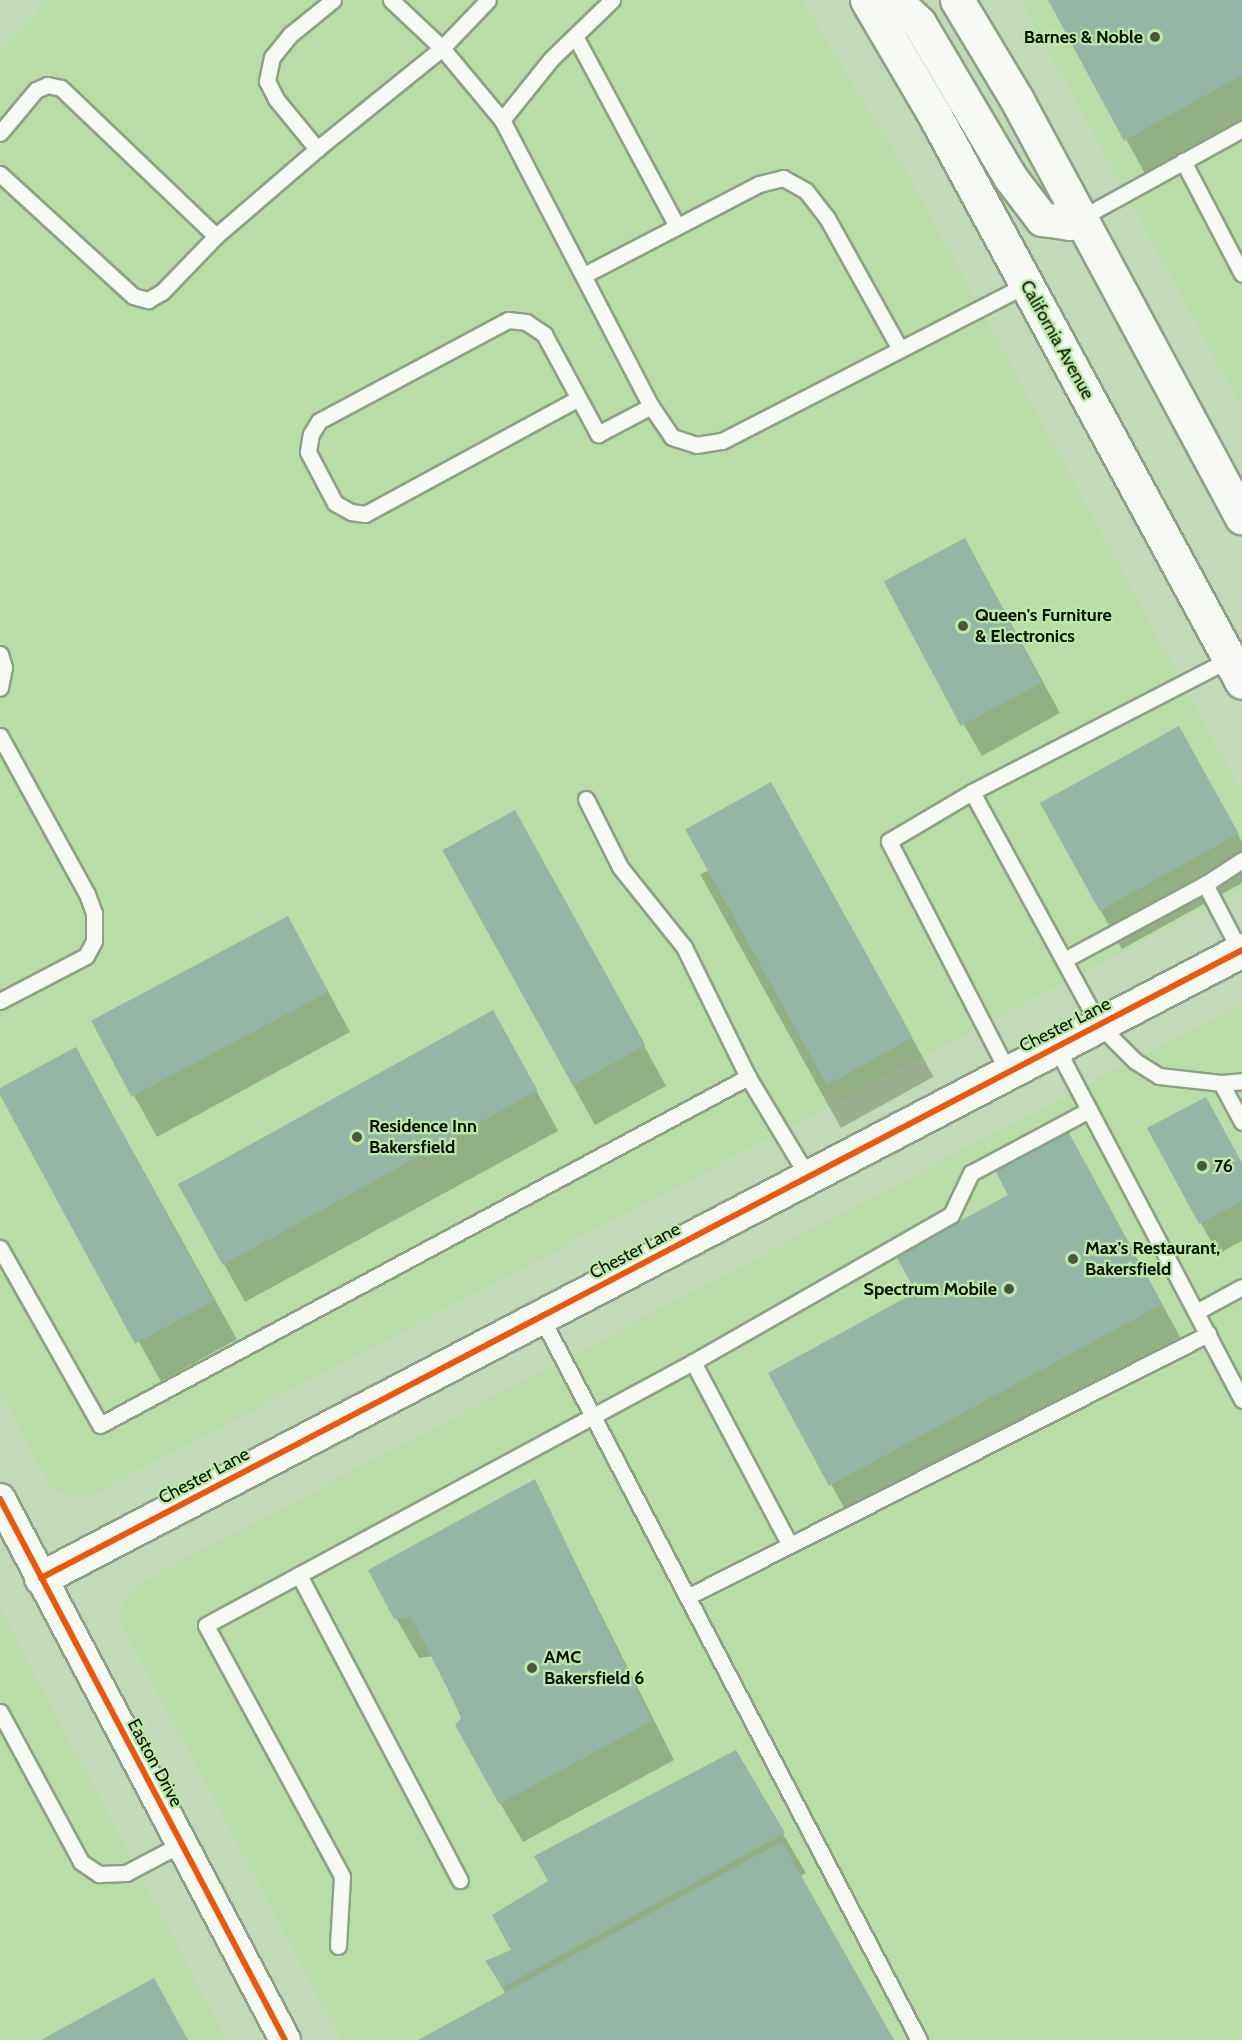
<!DOCTYPE html>
<style>
body{margin:0}
#map{position:relative;width:1242px;height:2040px;overflow:hidden;background:#c2dab7;font-family:Cabin,sans-serif}
div>[style]{position:absolute}
[style*='--x']{left:calc(var(--x)*1px);top:calc(var(--y)*1px);width:calc(var(--w)*1px);rotate:calc(var(--a)*1deg)}
.built>*{inset:0;background:#b8dda6}
.shadow>*{inset:0;background:#0003;transform-origin:0 0}
.building>*{inset:0;background:#93b6a6;transform-origin:0 0}
.roads{filter:drop-shadow(2px 0 #8ea186) drop-shadow(-2px 0 #8ea186) drop-shadow(0 2px #8ea186) drop-shadow(0 -2px #8ea186)}
.lane>*{height:15px;margin:-7.5px;padding:0 7.5px;transform-origin:7.5px;border-radius:7.5px;background:#f6f9f4}
.street>*{height:30px;margin:-15px;padding:0 15px;transform-origin:15px;border-radius:15px;background:#f6f9f4}
.secondary>*{height:33px;margin:-16.5px;padding:0 16.5px;transform-origin:16.5px;border-radius:16.5px;background:#f6f9f4}
.primary>*{height:33px;margin:-16.5px;padding:0 16.5px;transform-origin:16.5px;border-radius:16.5px;background:#f6f9f4}
.cycleway>*{height:6px;margin:-3px;padding:0 3px;transform-origin:3px;border-radius:3px;background:#e8590c}
.dots>*{width:16px;height:16px;translate:-50% -50%;box-sizing:border-box;border:3px solid #bde9a8;border-radius:50%}
span{translate:-50% -50%;white-space:nowrap;text-align:center;line-height:1.15;-webkit-text-stroke:4.5px #bde9a8;paint-order:stroke}
.poi-label{font-size:18px;color:#041200;font-weight:700}
.right{translate:-100% -50%;text-align:right}
.left{translate:0 -50%;text-align:left}
.street-label{font-size:18px;color:#041200}
</style>
<div id="map">
<div class="built">
<div style="clip-path:polygon(47px 0,802px 0,909px 176px,1242px 793px,1242px 889px,91px 1495px,66px 1497px,47px 1481px,0 1392px,0 52px)"></div>
<div style="clip-path:polygon(1020px 0,1242px 0,1242px 408px,1026px 9px)"></div>
<div style="clip-path:polygon(1242px 1003px,1242px 2040px,341px 2040px,124px 1629px,120px 1612px,126px 1595px,138px 1584px)"></div>
<div style="clip-path:polygon(0 1608px,227px 2040px,0 2040px)"></div>
</div>
<div class="shadow">
<div style="clip-path:polygon(1049px 0,1242px 0,1242px 126px,1148px 179px)"></div>
<div style="clip-path:polygon(982px 570px,1060px 713px,982px 756px,964px 725px)"></div>
<div style="clip-path:polygon(1201px 767px,1242px 842px,1242px 883px,1122px 949px,1041px 803px)"></div>
<div style="left:793px;top:823px;width:290px;height:106px;rotate:61deg"></div>
<div style="clip-path:polygon(444px 850px,537px 851px,666px 1086px,595px 1125px)"></div>
<div style="clip-path:polygon(310px 958px,350px 1032px,157px 1137px,94px 1023px)"></div>
<div style="left:76px;top:1049px;width:332px;height:87px;rotate:61deg"></div>
<div style="clip-path:polygon(515px 1051px,558px 1131px,245px 1302px,179px 1183px)"></div>
<div style="clip-path:polygon(1149px 1129px,1242px 1164px,1242px 1241px,1218px 1254px)"></div>
<div style="clip-path:polygon(1090px 1172px,1184px 1344px,853px 1524px,770px 1373px,918px 1292px)"></div>
<div style="clip-path:polygon(534px 1481px,674px 1760px,523px 1842px,500px 1803px,433px 1656px,419px 1658px,396px 1618px)"></div>
<div style="clip-path:polygon(735px 1752px,806px 1873px,800px 1876px,893px 2040px,421px 2040px,506px 1994px,487px 1962px,513px 1951px,550px 1881px)"></div>
</div>
<div class="building">
<div style="clip-path:polygon(1048px 0,1242px 0,1242px 75px,1124px 141px)"></div>
<div style="left:965px;top:538px;width:164px;height:92px;rotate:62deg"></div>
<div style="left:1179px;top:726px;width:123px;height:159px;rotate:61deg"></div>
<div style="left:771px;top:782px;width:292px;height:98px;rotate:61deg"></div>
<div style="left:515px;top:810px;width:269px;height:83px;rotate:61deg"></div>
<div style="left:288px;top:916px;width:86px;height:223px;rotate:62deg"></div>
<div style="left:493px;top:1010px;width:92px;height:360px;rotate:61deg"></div>
<div style="clip-path:polygon(76px 1047px,214px 1301px,135px 1344px,0 1095px,0 1088px)"></div>
<div style="clip-path:polygon(1206px 1097px,1242px 1163px,1242px 1201px,1199px 1224px,1147px 1128px)"></div>
<div style="clip-path:polygon(1068px 1131px,1162px 1304px,829px 1486px,768px 1373px,916px 1292px,896px 1256px,1008px 1195px,995px 1170px)"></div>
<div style="clip-path:polygon(535px 1479px,652px 1721px,499px 1804px,455px 1725px,462px 1717px,411px 1617px,394px 1619px,368px 1570px)"></div>
<div style="clip-path:polygon(736px 1750px,785px 1833px,503px 1987px,485px 1961px,511px 1950px,492px 1915px,548px 1881px,534px 1856px)"></div>
<div style="clip-path:polygon(782px 1842px,894px 2040px,418px 2040px)"></div>
<div style="clip-path:polygon(154px 1978px,188px 2040px,41px 2040px)"></div>
</div>
<div class="roads">
<div class="lane">
<div style="--x:333;--y:0;--w:55;--a:140.9"></div>
<div style="--x:290;--y:35;--w:28;--a:129"></div>
<div style="--x:272;--y:57;--w:25;--a:102"></div>
<div style="--x:267;--y:81;--w:20;--a:63"></div>
<div style="--x:276;--y:99;--w:65;--a:50.6"></div>
<div style="--x:317;--y:149;--w:161;--a:-38.9"></div>
<div style="--x:442;--y:48;--w:66;--a:-46.2"></div>
<div style="--x:391;--y:0;--w:70;--a:43.3"></div>
<div style="--x:442;--y:48;--w:94;--a:50.2"></div>
<div style="--x:502;--y:120;--w:322;--a:62.5"></div>
<div style="--x:651;--y:406;--w:37;--a:56"></div>
<div style="--x:672;--y:437;--w:25;--a:18"></div>
<div style="--x:696;--y:445;--w:26;--a:-9"></div>
<div style="--x:722;--y:441;--w:343;--a:-27.2"></div>
<div style="--x:575;--y:36;--w:216;--a:61.8"></div>
<div style="--x:502;--y:120;--w:78;--a:-51.2"></div>
<div style="--x:551;--y:59;--w:85;--a:-44"></div>
<div style="--x:0;--y:133;--w:56;--a:-50.1"></div>
<div style="--x:36;--y:90;--w:12;--a:-24"></div>
<div style="--x:47;--y:85;--w:14;--a:12"></div>
<div style="--x:61;--y:88;--w:214;--a:43.7"></div>
<div style="--x:1183;--y:161;--w:127;--a:62.4"></div>
<div style="--x:0;--y:174;--w:180;--a:42.5"></div>
<div style="--x:133;--y:296;--w:16;--a:15"></div>
<div style="--x:148;--y:300;--w:16;--a:-30"></div>
<div style="--x:162;--y:292;--w:78;--a:-46"></div>
<div style="--x:216;--y:236;--w:133;--a:-40.7"></div>
<div style="--x:1081;--y:218;--w:184;--a:-28.9"></div>
<div style="--x:584;--y:275;--w:197;--a:-27.5"></div>
<div style="--x:759;--y:184;--w:25;--a:-14"></div>
<div style="--x:783;--y:178;--w:26;--a:29"></div>
<div style="--x:806;--y:191;--w:34;--a:52"></div>
<div style="--x:827;--y:218;--w:150;--a:60.9"></div>
<div style="--x:577;--y:399;--w:241;--a:151.5"></div>
<div style="--x:365;--y:514;--w:14;--a:-172"></div>
<div style="--x:351;--y:512;--w:18;--a:-151"></div>
<div style="--x:335;--y:503;--w:58;--a:-117.9"></div>
<div style="--x:308;--y:452;--w:18;--a:-81"></div>
<div style="--x:311;--y:434;--w:15;--a:-58"></div>
<div style="--x:319;--y:421;--w:214;--a:-28.1"></div>
<div style="--x:508;--y:320;--w:18;--a:6"></div>
<div style="--x:526;--y:322;--w:22;--a:34"></div>
<div style="--x:544;--y:334;--w:114;--a:61.6"></div>
<div style="--x:598;--y:434;--w:60;--a:-27.8"></div>
<div style="--x:0;--y:654;--w:14;--a:73"></div>
<div style="--x:4;--y:667;--w:21;--a:101"></div>
<div style="--x:0;--y:736;--w:180;--a:61.2"></div>
<div style="--x:87;--y:894;--w:20;--a:70"></div>
<div style="--x:94;--y:913;--w:28;--a:90"></div>
<div style="--x:94;--y:941;--w:17;--a:118"></div>
<div style="--x:86;--y:956;--w:97;--a:152.4"></div>
<div style="--x:972;--y:792;--w:290;--a:-27.3"></div>
<div style="--x:586;--y:799;--w:76;--a:63.4"></div>
<div style="--x:620;--y:867;--w:102;--a:51.3"></div>
<div style="--x:684;--y:947;--w:145;--a:63.8"></div>
<div style="--x:1205;--y:884;--w:78;--a:62.4"></div>
<div style="--x:1064;--y:960;--w:162;--a:-28.3"></div>
<div style="--x:1207;--y:883;--w:42;--a:-33.3"></div>
<div style="--x:1056;--y:1047;--w:399;--a:62.2"></div>
<div style="--x:1008;--y:1072;--w:260;--a:-117.3"></div>
<div style="--x:889;--y:841;--w:96;--a:-30.6"></div>
<div style="--x:972;--y:792;--w:265;--a:61.4"></div>
<div style="--x:1099;--y:1025;--w:51;--a:45"></div>
<div style="--x:1135;--y:1061;--w:28;--a:32"></div>
<div style="--x:1159;--y:1076;--w:62;--a:6.4"></div>
<div style="--x:1221;--y:1083;--w:21;--a:-5"></div>
<div style="--x:1221;--y:1083;--w:44;--a:61.7"></div>
<div style="--x:0;--y:1248;--w:203;--a:60.5"></div>
<div style="--x:100;--y:1425;--w:736;--a:-28.24"></div>
<div style="--x:748;--y:1077;--w:117;--a:59"></div>
<div style="--x:1196;--y:1312;--w:52;--a:-28.5"></div>
<div style="--x:541;--y:1317;--w:816;--a:62.4"></div>
<div style="--x:693;--y:1362;--w:297;--a:-29.7"></div>
<div style="--x:951;--y:1215;--w:47;--a:-64.5"></div>
<div style="--x:971;--y:1173;--w:134;--a:-28.1"></div>
<div style="--x:299;--y:1575;--w:345;--a:62.2"></div>
<div style="--x:687;--y:1597;--w:584;--a:-26.78"></div>
<div style="--x:0;--y:1712;--w:170;--a:61.6"></div>
<div style="--x:81;--y:1862;--w:22;--a:34"></div>
<div style="--x:99;--y:1874;--w:27;--a:-2"></div>
<div style="--x:126;--y:1873;--w:62;--a:-27.8"></div>
<div style="--x:338;--y:1946;--w:70;--a:-86.7"></div>
<div style="--x:342;--y:1876;--w:285;--a:-118.5"></div>
<div style="--x:206;--y:1625;--w:553;--a:-28.37"></div>
<div style="--x:693;--y:1362;--w:207;--a:62.1"></div>
</div>
<div class="street">
<div style="--x:0;--y:1499;--w:611;--a:62.22"></div>
</div>
<div class="secondary">
<div style="--x:41;--y:1578;--w:1355;--a:-27.6"></div>
</div>
<div class="primary">
<div style="--x:867;--y:0;--w:130;--a:59.5"></div>
<div style="--x:933;--y:112;--w:648;--a:61.54"></div>
<div style="--x:887;--y:0;--w:14;--a:21"></div>
<div style="--x:900;--y:5;--w:26;--a:43"></div>
<div style="--x:919;--y:23;--w:179;--a:59.4"></div>
<div style="--x:1010;--y:177;--w:53;--a:52.7"></div>
<div style="--x:1042;--y:219;--w:27;--a:8"></div>
<div style="--x:1069;--y:223;--w:13;--a:-23"></div>
<div style="--x:957;--y:0;--w:117;--a:59"></div>
<div style="--x:1017;--y:100;--w:474;--a:61.7"></div>
</div>
</div>
<div class="cycleway">
<div style="--x:0;--y:1499;--w:611;--a:62.22"></div>
<div style="--x:41;--y:1578;--w:1355;--a:-27.6"></div>
</div>
<div class="dots">
<div style="left:1155px;top:37px;background:#465840"></div>
<div style="left:963px;top:626px;background:#465840"></div>
<div style="left:357px;top:1137px;background:#465840"></div>
<div style="left:1202px;top:1166px;background:#465840"></div>
<div style="left:1073px;top:1259px;background:#465840"></div>
<div style="left:1009px;top:1289px;background:#465840"></div>
<div style="left:532px;top:1668px;background:#465840"></div>
</div>
<div class="poi-label">
<span class="right" style="left:1143px;top:37px">Barnes &amp; Noble</span>
<span class="left" style="left:975px;top:626px">Queen's Furniture<br>&amp; Electronics</span>
<span class="left" style="left:369px;top:1137px">Residence Inn<br>Bakersfield</span>
<span class="left" style="left:1214px;top:1166px">76</span>
<span class="left" style="left:1085px;top:1259px">Max's Restaurant,<br>Bakersfield</span>
<span class="right" style="left:997px;top:1289px">Spectrum Mobile</span>
<span class="left" style="left:544px;top:1668px">AMC<br>Bakersfield 6</span>
</div>
<div class="street-label">
<span style="left:1057px;top:340px;rotate:61deg">California Avenue</span>
<span style="left:1065px;top:1025px;rotate:-27deg">Chester Lane</span>
<span style="left:635px;top:1251px;rotate:-28deg">Chester Lane</span>
<span style="left:204px;top:1476px;rotate:-28deg">Chester Lane</span>
<span style="left:155px;top:1763px;rotate:62deg">Easton Drive</span>
</div>
</div>
